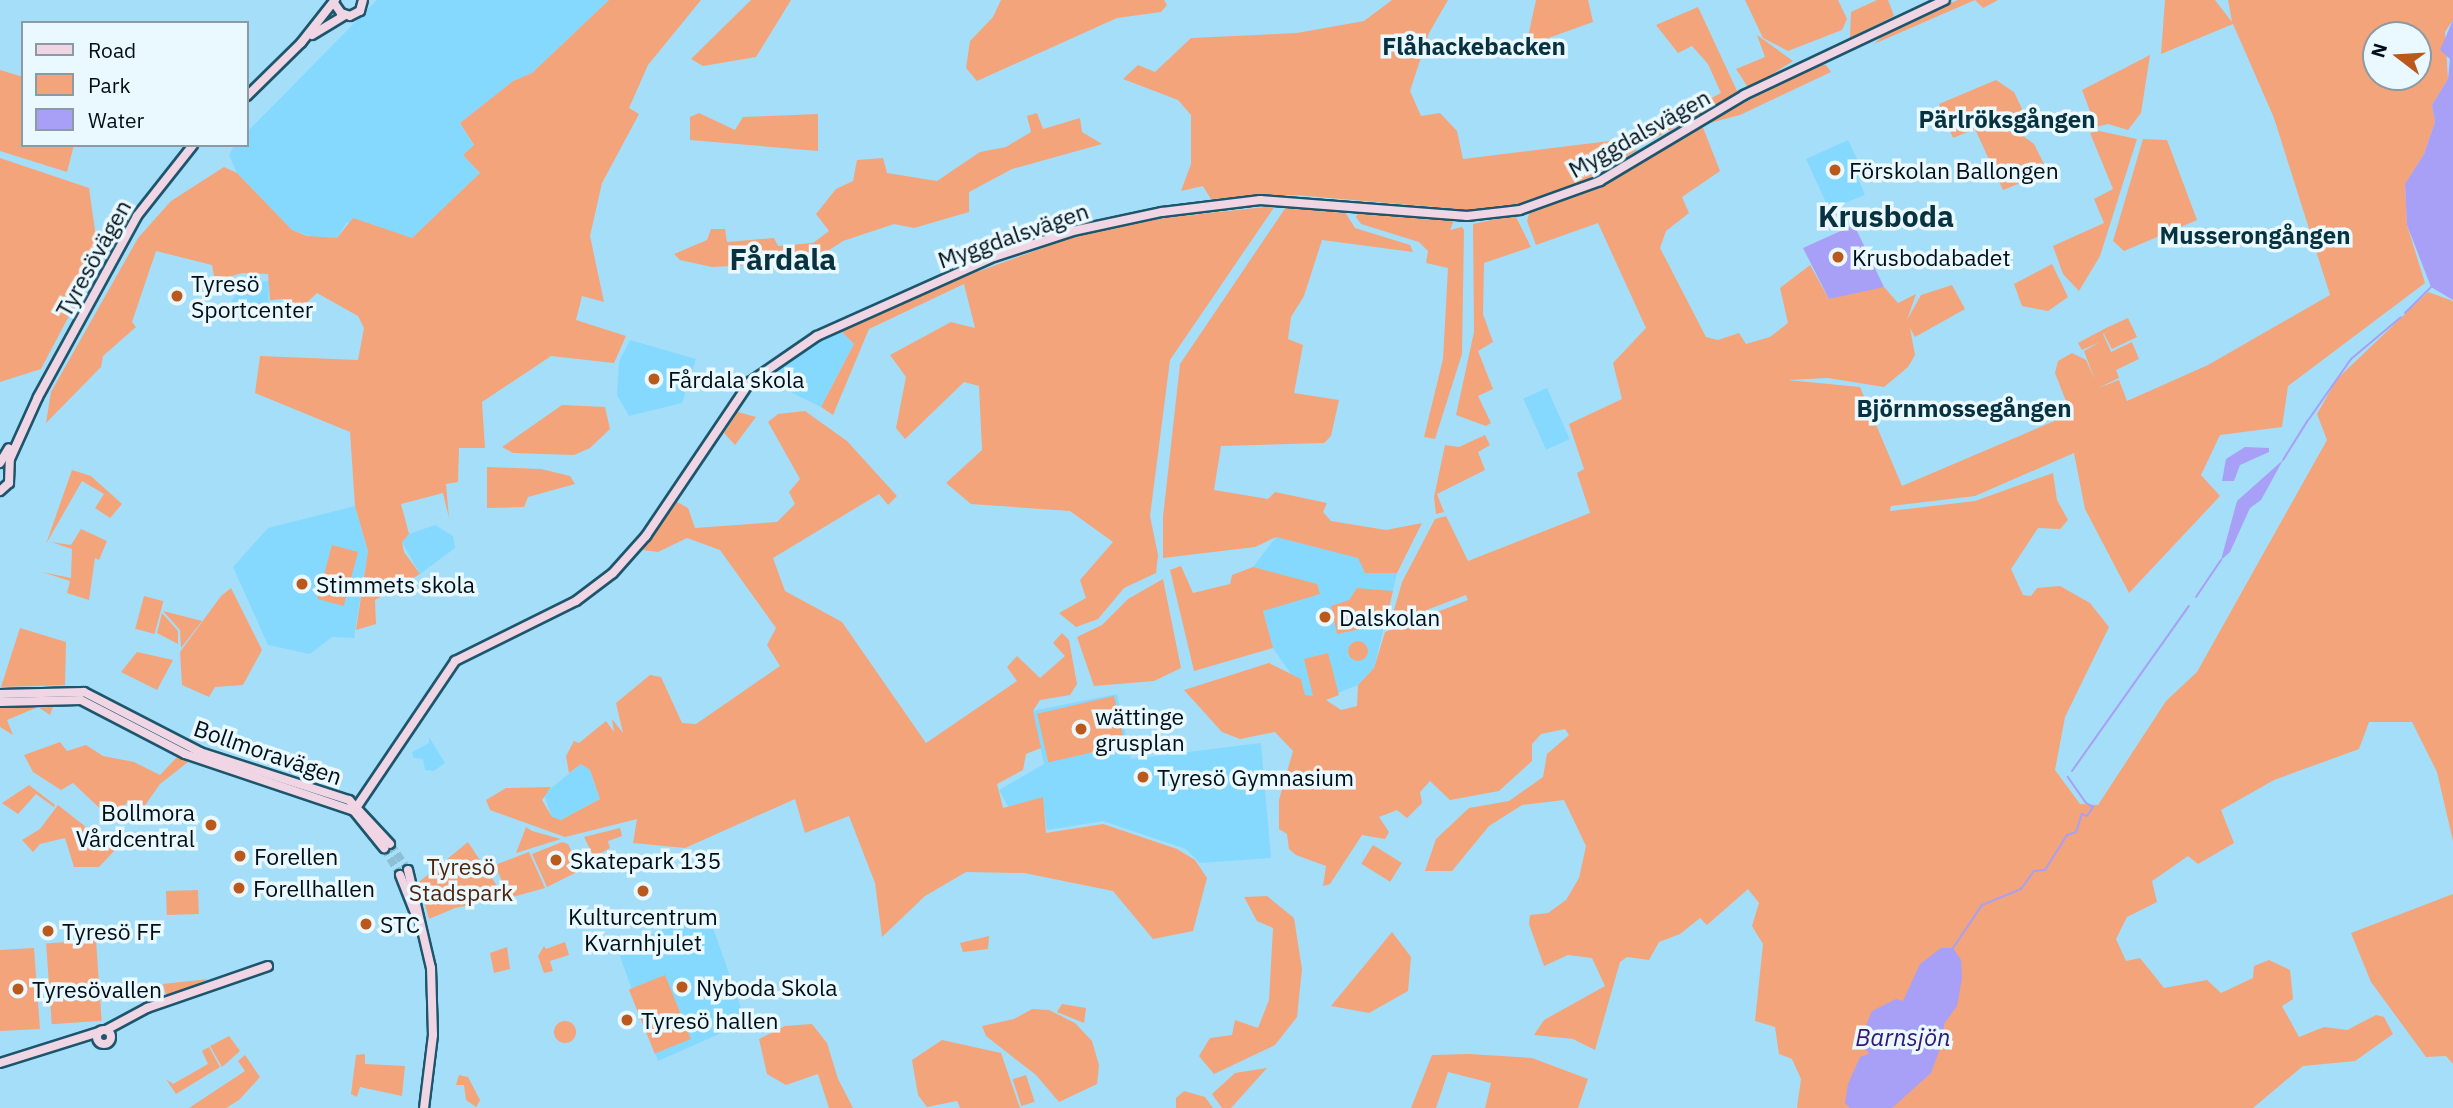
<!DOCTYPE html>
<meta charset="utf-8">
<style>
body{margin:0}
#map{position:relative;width:2453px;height:1108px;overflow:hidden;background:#a5def8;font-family:"IBM Plex Sans",sans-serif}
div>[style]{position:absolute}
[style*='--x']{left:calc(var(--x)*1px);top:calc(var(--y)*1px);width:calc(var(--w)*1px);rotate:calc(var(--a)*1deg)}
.built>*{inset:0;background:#86d9fe;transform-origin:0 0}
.green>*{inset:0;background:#f4a47a;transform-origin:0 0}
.round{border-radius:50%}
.water>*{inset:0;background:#a89ff6}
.stream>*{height:2px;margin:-1px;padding:0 1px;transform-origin:1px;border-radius:1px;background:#a89ff6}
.secondary-tunnel>*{height:8px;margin-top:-4px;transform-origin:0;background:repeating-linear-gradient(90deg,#8cbfd6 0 8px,transparent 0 12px)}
.roads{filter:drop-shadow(2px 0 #1d566c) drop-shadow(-2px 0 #1d566c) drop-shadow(0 2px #1d566c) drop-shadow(0 -2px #1d566c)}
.secondary>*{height:8px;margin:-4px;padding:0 4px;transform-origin:4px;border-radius:4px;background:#f0d6e4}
.secondary>.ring{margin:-4px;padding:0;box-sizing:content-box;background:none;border:8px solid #f0d6e4;border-radius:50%}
.dots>*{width:19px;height:19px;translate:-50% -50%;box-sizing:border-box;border:4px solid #eaf8ff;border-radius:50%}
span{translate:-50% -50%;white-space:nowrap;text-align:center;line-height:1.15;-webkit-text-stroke:7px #eaf8ff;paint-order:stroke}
.street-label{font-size:23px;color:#000f18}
.poi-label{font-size:23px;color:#000f18}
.left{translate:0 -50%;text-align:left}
.right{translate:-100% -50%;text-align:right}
.park-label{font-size:23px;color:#51260d}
.neighbourhood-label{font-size:24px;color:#093241;font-weight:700}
.water-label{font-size:24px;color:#321675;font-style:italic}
.district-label{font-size:30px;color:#093241;font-weight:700}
.legend{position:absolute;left:21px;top:21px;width:228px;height:126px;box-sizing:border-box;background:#eaf8ff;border:2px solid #8c9ba3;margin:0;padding:9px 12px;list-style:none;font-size:21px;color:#000f18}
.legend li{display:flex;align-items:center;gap:14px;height:35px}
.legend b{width:35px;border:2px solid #8c9ba3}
.north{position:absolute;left:2362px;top:21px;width:70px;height:70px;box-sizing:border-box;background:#eaf8ff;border:2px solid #8c9ba3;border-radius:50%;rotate:287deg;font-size:19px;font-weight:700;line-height:28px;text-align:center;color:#000f18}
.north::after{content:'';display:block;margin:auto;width:24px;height:32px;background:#ba591b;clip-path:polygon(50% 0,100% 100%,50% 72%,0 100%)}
</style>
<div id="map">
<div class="built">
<div style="clip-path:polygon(377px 0,609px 0,532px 73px,513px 81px,460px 123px,474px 146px,463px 155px,480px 173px,411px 239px,347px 222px,337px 238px,321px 240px,292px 230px,237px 173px,229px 155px,234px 145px,247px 145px,247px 132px)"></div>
<div style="clip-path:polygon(1848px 140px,1859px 163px,1858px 178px,1865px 195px,1829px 209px,1806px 159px)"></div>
<div style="clip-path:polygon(269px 281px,268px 314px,245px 316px,227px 309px,243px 283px)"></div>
<div style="clip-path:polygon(841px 331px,854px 344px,821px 407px,768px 381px,770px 372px,818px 340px)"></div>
<div style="clip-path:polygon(630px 340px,696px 359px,682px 403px,629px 416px,617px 395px,619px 362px)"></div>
<div style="left:1547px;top:388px;width:56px;height:26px;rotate:66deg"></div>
<div style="clip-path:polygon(355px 506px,368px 551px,354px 638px,332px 637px,310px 654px,268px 645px,233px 567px,268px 528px)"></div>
<div style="clip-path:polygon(435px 525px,453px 536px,455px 548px,420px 574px,402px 542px,409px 534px)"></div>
<div style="clip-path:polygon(1276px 537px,1359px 558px,1365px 573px,1397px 573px,1374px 668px,1358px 685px,1315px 702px,1305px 695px,1301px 679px,1291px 674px,1273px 648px,1263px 611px,1253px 567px)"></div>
<div style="clip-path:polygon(1117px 694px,1131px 759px,1261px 743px,1271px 858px,1200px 863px,1186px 849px,1103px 821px,1047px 830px,1043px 805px,1012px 813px,999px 790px,1044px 764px,1032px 711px)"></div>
<div style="clip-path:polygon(429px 737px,445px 763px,434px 771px,425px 770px,423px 759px,414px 758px,412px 752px,429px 743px)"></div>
<div style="clip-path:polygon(582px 763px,590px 770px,600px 799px,561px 820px,552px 818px,544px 794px)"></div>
<div style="clip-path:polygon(706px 908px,746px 1022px,658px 1061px,618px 951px)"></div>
</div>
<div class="green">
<div style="clip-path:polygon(609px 0,701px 0,648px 65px,629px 108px,639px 114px,602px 183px,590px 236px,604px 302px,582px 296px,576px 320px,626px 336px,614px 363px,551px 356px,482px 402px,485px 448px,459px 448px,458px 482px,446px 484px,449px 518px,443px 493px,401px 504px,409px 534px,402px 542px,404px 552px,420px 574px,375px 600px,376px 624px,356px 630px,368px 551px,355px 506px,350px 432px,255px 393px,260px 356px,358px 360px,364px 328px,358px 316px,317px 293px,300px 309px,284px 299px,270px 300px,268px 274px,242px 273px,215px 281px,212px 265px,156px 251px,132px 322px,136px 327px,103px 356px,101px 367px,46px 423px,51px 392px,138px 238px,171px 201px,224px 167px,237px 173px,292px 230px,307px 236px,337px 238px,353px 218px,412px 238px,480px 173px,463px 155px,474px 145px,460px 123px,513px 81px,532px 73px)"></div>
<div style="clip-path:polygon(751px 0,791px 0,756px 57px,703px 66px,691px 59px)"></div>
<div style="clip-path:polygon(1001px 0,1164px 0,1167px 5px,1161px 12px,1117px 18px,977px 81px,966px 68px,970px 41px,993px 17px)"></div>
<div style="clip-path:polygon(1392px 0,1448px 0,1429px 33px,1410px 91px,1421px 116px,1440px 113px,1457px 131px,1463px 159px,1634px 138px,1636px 151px,1572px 188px,1524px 204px,1481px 211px,1295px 195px,1211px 199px,1203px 186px,1181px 191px,1191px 164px,1191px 115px,1178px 100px,1123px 79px,1138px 65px,1155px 72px,1191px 38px,1297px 33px,1364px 21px)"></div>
<div style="clip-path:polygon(1536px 0,1588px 0,1593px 22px,1526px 46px)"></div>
<div style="clip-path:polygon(1745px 0,1838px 0,1847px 19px,1842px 30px,1788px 51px,1763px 38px)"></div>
<div style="clip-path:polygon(1877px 0,1888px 0,1894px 16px,1850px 38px,1851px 12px)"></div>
<div style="clip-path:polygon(1958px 0,1998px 0,1983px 8px,1975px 0,1874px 44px,1893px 27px)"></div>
<div style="clip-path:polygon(evenodd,2165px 0,2215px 0,2232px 22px,2228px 0,2453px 0,2453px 20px,2445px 32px,2448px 79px,2432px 105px,2435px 122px,2424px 154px,2405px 185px,2407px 225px,2425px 283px,2288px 386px,2282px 427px,2220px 435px,2201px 475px,2220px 496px,2129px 593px,2085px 509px,2074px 453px,1975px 496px,1891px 506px,1890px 511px,1975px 501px,2053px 473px,2057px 500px,2068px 520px,2060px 529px,2038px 528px,2011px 569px,2023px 595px,2031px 596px,2037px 588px,2060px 586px,2090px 603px,2109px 627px,2065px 717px,2055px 770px,2080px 804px,2098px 805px,2166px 701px,2197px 672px,2327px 440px,2317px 414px,2337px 379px,2428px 292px,2453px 301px,2453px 841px,2437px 772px,2412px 722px,2369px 722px,2359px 749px,2274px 780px,2221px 810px,2234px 843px,2198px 864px,2188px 856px,2152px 881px,2157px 902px,2127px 917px,2116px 939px,2126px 961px,2140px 958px,2164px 988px,2207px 980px,2221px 993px,2253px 978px,2254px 966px,2269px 960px,2290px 970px,2293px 999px,2282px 1006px,2299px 1037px,2324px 1027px,2347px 1030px,2376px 1015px,2384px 1017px,2393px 1034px,2355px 1061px,2303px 1066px,2253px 1108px,1797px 1108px,1801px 1079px,1792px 1059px,1779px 1054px,1775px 1027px,1755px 1021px,1763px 944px,1752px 926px,1759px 903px,1748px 889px,1707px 925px,1700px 918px,1680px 934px,1659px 942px,1649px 960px,1627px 957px,1620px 962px,1595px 1050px,1573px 1039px,1534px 1035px,1544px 1020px,1605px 986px,1592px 958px,1568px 955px,1544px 966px,1529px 924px,1530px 915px,1548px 913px,1566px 900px,1579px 878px,1586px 846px,1564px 800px,1522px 805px,1489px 826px,1452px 871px,1425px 871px,1436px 839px,1469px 808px,1509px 801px,1543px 777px,1547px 754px,1569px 735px,1565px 729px,1541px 734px,1532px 744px,1532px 761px,1499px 791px,1450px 800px,1430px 781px,1420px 792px,1422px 803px,1407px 818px,1397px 810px,1379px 817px,1389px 832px,1385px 839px,1362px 835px,1330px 884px,1323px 886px,1326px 866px,1296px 855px,1289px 849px,1287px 834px,1279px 829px,1279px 800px,1293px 751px,1275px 732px,1240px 739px,1222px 732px,1184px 690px,1269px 663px,1301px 679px,1305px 695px,1313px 696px,1304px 659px,1328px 653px,1339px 695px,1326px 700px,1341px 710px,1357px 706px,1358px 685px,1374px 668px,1385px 632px,1468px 600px,1466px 595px,1390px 624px,1402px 582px,1435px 519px,1446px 516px,1468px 561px,1590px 513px,1577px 473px,1584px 469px,1569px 424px,1622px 399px,1613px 363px,1646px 328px,1598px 223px,1536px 245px,1527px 221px,1530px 210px,1601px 185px,1701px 125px,1817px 65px,1826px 65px,1831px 72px,1740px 115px,1702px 125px,1720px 171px,1682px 197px,1689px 213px,1666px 231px,1660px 248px,1706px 337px,1718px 340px,1739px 333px,1746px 344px,1770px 337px,1788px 323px,1780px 288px,1810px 265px,1829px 299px,1875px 287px,1884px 287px,1898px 303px,1916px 294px,1907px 320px,1921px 295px,1952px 285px,1965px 309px,1915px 337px,1910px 328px,1915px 355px,1908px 367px,1884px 387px,1828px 378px,1787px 380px,1860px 387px,1902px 486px,2071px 414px,2055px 373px,2058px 361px,2072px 353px,2086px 360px,2095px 380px,2084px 351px,2100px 342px,2082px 350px,2078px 343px,2106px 328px,2128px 318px,2137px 337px,2112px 349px,2104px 334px,2108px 331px,2103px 334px,2111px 352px,2132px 342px,2139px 359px,2116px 370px,2119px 378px,2098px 388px,2119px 380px,2127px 401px,2208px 365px,2330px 295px,2274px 118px,2233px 24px,2161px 54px,2165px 0,2376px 35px,2418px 35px,2418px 77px,2376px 77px,2376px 35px)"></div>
<div style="clip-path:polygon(1698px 7px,1738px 93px,1645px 144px,1641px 135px,1721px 93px,1708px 64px,1692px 46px,1678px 53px,1656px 25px)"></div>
<div style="clip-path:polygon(1757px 35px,1793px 61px,1749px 89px,1736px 69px,1765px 57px)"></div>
<div style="clip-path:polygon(2150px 55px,2141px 113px,2128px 130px,2108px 124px,2096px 127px,2082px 90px)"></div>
<div style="clip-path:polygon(0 70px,23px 77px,23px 145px,74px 145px,67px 172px,0 151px)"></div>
<div style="clip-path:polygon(1996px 80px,2014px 92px,2025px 115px,2023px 136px,2034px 144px,2044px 164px,2040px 175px,2003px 190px,1975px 129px,1953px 138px,1939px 104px)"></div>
<div style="clip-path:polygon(699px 113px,735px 130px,743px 117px,818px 114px,818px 151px,690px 140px,690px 117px)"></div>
<div style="clip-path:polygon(1037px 113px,1043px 129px,1080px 118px,1082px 132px,1102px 144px,1012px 169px,969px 192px,969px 212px,914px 228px,894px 224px,843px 241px,811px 262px,712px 267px,680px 260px,674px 254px,707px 240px,711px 229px,725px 229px,727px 242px,774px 238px,778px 246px,813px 243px,829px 231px,816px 214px,836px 189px,853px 181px,857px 160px,883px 158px,887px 173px,937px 181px,980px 152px,1006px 147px,1031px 132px,1027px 116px)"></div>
<div style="clip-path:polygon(2099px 131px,2137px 139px,2100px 256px,2079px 291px,2063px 274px,2053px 246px,2104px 223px,2094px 199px,2113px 189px,2090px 133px)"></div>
<div style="clip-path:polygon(2143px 139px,2167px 140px,2197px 220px,2124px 251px,2113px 241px)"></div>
<div style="clip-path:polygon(0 158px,89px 188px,99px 259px,41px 369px,0 382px)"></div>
<div style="clip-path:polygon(1275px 206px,1170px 360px,1150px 516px,1158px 555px,1156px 573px,1124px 588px,1098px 619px,1076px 627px,1059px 613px,1086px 598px,1080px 580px,1113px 542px,1070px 511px,971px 504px,946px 483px,982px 450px,979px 386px,964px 382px,905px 439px,896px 428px,906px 377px,890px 355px,951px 322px,975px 328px,964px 284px,869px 329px,833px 415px,821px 407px,854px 344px,841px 331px,933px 288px,1073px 237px,1163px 218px)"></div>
<div style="clip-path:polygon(1286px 207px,1343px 209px,1355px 228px,1410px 245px,1413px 252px,1322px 240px,1304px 296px,1291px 317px,1288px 339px,1303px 345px,1294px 393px,1339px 400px,1331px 436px,1324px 443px,1221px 446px,1214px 490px,1268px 499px,1275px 492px,1327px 503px,1323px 512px,1331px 521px,1386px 530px,1422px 523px,1397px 573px,1365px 573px,1358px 558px,1276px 537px,1255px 547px,1163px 558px,1163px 517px,1180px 364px)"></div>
<div style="clip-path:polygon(1360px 210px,1454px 220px,1450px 230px,1462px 227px,1464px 230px,1462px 354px,1435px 439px,1424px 437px,1443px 359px,1448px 268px,1426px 263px,1428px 251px,1419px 242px,1361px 224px,1356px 217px)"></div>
<div style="clip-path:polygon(1515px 215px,1531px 247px,1484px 263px,1483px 314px,1493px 342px,1478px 351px,1493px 389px,1478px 396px,1491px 423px,1486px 426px,1456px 415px,1474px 332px,1473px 224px)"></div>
<div style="clip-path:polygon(2052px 264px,2068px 297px,2048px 311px,2022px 306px,2014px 284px)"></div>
<div style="clip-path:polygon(562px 405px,605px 407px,610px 429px,590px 448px,574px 455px,513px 453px,502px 447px)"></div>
<div style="clip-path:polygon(805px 411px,847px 441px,897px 496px,888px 505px,879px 494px,773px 558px,785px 591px,842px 622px,926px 743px,1017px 681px,1007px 667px,1017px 656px,1040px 678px,1065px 656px,1053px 643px,1062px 633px,1069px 640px,1077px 684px,1070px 695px,1040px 700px,1033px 711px,1041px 748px,1026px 754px,1023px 770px,997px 784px,1003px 808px,1043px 797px,1046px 833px,1103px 824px,1177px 849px,1195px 860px,1207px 878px,1193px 931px,1153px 939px,1113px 891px,1024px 873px,966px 872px,925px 896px,882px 937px,875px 883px,849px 816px,805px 833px,795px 799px,685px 848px,633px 843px,637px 819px,565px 837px,490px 810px,486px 800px,506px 788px,551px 787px,542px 800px,552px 817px,561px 820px,600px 799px,590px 770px,581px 764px,569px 773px,566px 756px,574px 741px,579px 743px,606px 721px,614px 732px,612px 719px,623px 733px,616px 703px,650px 675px,661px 677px,682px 723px,696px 724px,780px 666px,767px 645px,776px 628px,720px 550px,687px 538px,658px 552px,643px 550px,677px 502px,688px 508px,695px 528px,777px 522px,795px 504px,789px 492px,800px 479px,768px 422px,778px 414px)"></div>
<div style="clip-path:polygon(738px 412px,756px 417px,735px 445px,724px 433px)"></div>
<div style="clip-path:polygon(1485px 435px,1490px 445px,1478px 452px,1485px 470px,1437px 494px,1444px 512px,1436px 514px,1434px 497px,1445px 445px,1459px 447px)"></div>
<div style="clip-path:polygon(487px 467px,541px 469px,570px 476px,575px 484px,528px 497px,524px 507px,487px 508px)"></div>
<div style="clip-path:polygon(72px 470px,91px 476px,122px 504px,110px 518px,95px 508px,104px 494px,82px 481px,46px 544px)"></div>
<div style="clip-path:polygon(81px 529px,107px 541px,99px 560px,95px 558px,89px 600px,67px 593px,70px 581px,42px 572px,71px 578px,72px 549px,51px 542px,71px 545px)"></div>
<div style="left:332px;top:545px;width:27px;height:56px;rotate:15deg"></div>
<div style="clip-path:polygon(1181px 566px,1193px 593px,1230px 584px,1232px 575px,1253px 567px,1317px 584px,1320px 594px,1263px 611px,1273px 648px,1194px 671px,1170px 570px)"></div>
<div style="clip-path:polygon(1163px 579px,1181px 668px,1154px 681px,1094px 686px,1077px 637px,1102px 625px,1128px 599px)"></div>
<div style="clip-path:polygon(231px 588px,262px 650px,243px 685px,215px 687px,209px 697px,182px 685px,180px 652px,221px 596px)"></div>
<div style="clip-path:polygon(1357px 588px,1393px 591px,1385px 624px,1337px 634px,1331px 606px,1349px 600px)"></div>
<div style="left:144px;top:596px;width:20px;height:34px;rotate:15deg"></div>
<div style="clip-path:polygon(163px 611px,202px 621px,181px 648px,180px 630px)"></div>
<div style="clip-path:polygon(162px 613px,178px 631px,178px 644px,157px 633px)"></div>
<div style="clip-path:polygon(20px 628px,66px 642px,65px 685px,1px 687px)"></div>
<div class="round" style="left:1348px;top:641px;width:20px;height:20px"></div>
<div style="clip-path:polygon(137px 652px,173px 660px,157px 690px,121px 672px)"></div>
<div style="left:1114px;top:696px;width:50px;height:79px;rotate:77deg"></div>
<div style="clip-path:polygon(55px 701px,50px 715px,38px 707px,7px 720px,13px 735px,0 727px,0 708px)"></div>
<div style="clip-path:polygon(60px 742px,67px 751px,86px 745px,103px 756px,134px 762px,160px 775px,178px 756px,188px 762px,160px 784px,141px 811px,128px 802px,110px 818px,73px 783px,61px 790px,33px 772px,24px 755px)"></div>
<div style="clip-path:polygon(29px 785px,55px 805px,54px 807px,36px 794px,18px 814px,2px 803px)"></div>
<div style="clip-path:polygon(58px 805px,115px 850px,99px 867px,74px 867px,65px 838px,40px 844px,33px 852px,22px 840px,40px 829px)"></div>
<div style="clip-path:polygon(526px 827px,532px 831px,561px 839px,516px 853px)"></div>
<div style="clip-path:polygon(620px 828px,622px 836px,608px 841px,610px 848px,594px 857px,584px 837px)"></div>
<div style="clip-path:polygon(468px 842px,505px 898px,455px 908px,429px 919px,419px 882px)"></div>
<div style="clip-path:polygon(562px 842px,568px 844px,581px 870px,547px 887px,532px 854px)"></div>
<div style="left:1373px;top:845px;width:34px;height:22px;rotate:32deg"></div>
<div style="clip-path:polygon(529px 852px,545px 888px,509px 898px,495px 865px)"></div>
<div style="left:198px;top:890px;width:24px;height:32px;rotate:88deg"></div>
<div style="clip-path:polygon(2453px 894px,2453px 1064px,2446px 1056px,2426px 1057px,2371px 982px,2351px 933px)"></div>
<div style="clip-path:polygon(1267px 896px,1294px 918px,1302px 969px,1297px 1017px,1275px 1045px,1214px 1074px,1199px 1056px,1210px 1038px,1232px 1035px,1235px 1020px,1258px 1028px,1269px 1000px,1273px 928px,1257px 921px,1244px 897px)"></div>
<div style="clip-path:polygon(1392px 932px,1411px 957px,1408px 991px,1369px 1013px,1331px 1006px)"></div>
<div style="clip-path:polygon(989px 936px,988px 949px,963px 952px,960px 943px)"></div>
<div style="left:96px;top:940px;width:81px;height:50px;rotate:86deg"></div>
<div style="clip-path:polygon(565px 942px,569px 955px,550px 961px,553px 971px,544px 973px,538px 956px,544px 946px,546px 949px)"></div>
<div style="clip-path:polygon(507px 947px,510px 969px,494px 973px,490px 953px)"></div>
<div style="clip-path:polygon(34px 948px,40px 1029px,0 1031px,0 950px)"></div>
<div style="left:665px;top:975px;width:69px;height:39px;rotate:68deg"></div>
<div style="clip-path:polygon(208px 979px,167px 998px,164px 988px,163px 984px)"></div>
<div style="clip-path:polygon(1062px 1004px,1086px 1008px,1084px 1023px,1057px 1012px)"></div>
<div style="clip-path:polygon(1032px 1009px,1049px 1010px,1075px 1023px,1092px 1041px,1099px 1065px,1097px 1084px,1059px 1102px,1036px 1075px,986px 1036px,982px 1026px,1014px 1019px)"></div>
<div class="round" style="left:554px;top:1021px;width:22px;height:22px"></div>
<div style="clip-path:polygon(812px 1024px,827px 1043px,838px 1079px,853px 1108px,829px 1108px,818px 1074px,786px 1085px,767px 1074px,759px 1039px,785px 1026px)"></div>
<div style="clip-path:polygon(229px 1036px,240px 1051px,222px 1067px,210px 1046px)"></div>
<div style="clip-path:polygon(942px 1040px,1001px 1053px,1020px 1108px,960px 1108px,957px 1101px,927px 1107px,918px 1095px,912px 1060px)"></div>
<div style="clip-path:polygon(209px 1047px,220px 1067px,176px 1094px,166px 1079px,173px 1084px,208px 1064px,202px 1051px)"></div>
<div style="clip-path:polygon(365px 1054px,365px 1064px,405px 1066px,402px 1096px,360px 1087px,357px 1097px,351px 1094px,356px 1055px)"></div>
<div style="clip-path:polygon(1469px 1054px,1532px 1058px,1588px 1079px,1578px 1108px,1485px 1108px,1491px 1083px,1448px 1072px,1436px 1108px,1411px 1108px,1432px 1055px)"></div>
<div style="clip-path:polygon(245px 1055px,260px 1077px,239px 1100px,226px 1108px,189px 1108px,245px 1071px,238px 1061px)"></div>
<div style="clip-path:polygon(1267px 1068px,1231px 1108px,1222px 1108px,1212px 1094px,1235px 1073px)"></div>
<div style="clip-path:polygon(459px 1075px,468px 1077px,480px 1100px,476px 1107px,466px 1100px,464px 1085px,456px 1085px)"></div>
<div style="left:1026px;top:1075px;width:28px;height:14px;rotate:72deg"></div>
<div style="clip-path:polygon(1184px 1091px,1205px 1097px,1213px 1108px,1176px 1108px,1176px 1098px)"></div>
</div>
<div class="water">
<div style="clip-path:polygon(2453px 20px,2453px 300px,2431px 287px,2407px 225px,2405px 184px,2424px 154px,2435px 122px,2432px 105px,2448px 79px,2450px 59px,2440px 50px)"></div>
<div style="clip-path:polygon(1854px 225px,1884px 287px,1829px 299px,1803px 248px)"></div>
<div style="clip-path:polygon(2245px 447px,2269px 448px,2269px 452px,2240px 465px,2234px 481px,2222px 481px,2226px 459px)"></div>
<div style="clip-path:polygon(2283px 460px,2261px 500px,2250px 508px,2230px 552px,2221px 560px,2237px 501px)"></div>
<div style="clip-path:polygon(1941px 948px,1953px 948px,1961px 960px,1962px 978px,1957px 1006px,1944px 1024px,1944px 1038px,1931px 1073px,1892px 1108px,1850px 1108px,1845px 1103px,1848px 1084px,1860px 1057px,1869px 1054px,1860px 1040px,1872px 1011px,1896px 999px,1903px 1001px,1920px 964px)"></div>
</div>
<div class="stream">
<div style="--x:2405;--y:313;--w:37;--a:-45"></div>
<div style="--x:2309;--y:419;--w:73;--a:-55"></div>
<div style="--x:2351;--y:359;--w:65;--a:-40"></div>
<div style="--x:2283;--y:460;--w:47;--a:-58"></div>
<div style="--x:2196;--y:597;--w:45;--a:-56"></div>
<div style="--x:2072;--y:771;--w:202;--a:-54.7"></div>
<div style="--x:1953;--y:948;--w:52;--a:-56"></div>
<div style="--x:1982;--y:905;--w:42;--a:-22.3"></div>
<div style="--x:2021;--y:889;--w:22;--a:-54"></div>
<div style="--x:2034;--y:871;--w:11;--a:-5"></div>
<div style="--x:2045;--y:870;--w:41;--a:-57.8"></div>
<div style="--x:2067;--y:835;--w:9;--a:-18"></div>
<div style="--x:2076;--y:832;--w:19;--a:-72"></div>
<div style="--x:2082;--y:814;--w:5;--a:22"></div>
<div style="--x:2087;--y:816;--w:11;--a:-56"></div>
<div style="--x:2093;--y:807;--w:8;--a:-150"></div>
<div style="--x:2086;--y:803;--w:32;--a:-125"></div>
</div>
<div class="secondary-tunnel">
<div style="--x:390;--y:844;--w:32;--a:55"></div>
<div style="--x:384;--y:848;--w:31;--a:59"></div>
</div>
<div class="roads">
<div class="secondary">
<div style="--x:334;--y:3;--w:12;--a:55"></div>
<div style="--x:341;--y:13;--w:9;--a:18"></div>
<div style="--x:350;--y:16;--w:11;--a:-27"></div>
<div style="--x:360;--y:11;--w:11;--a:-75"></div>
<div style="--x:312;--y:35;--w:39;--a:-31"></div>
<div style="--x:247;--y:96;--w:76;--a:-44.5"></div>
<div style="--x:301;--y:43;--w:55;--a:-51.7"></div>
<div style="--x:0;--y:463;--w:17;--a:-59"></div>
<div style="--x:0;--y:491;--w:12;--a:-42"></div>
<div style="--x:9;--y:483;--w:24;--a:-88"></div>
<div style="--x:10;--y:459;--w:68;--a:-65.7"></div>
<div style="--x:38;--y:397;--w:206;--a:-61.3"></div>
<div style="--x:137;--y:216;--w:90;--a:-51.7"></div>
<div style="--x:0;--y:694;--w:84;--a:-1.4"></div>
<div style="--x:84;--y:692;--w:131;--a:27.3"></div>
<div style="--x:200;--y:752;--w:157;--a:17.9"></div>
<div style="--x:349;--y:800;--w:60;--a:47"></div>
<div style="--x:0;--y:702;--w:81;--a:-1.4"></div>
<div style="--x:81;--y:700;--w:117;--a:27.4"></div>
<div style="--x:185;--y:754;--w:178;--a:18.6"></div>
<div style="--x:354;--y:811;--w:48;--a:51"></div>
<div style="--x:354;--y:811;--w:181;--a:-56"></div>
<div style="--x:455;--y:661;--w:135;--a:-26.4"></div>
<div style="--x:576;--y:601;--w:46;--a:-37.1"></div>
<div style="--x:613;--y:573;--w:50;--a:-48.3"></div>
<div style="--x:646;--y:536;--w:186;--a:-56"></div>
<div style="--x:750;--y:382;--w:81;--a:-34.5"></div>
<div style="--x:817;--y:336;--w:194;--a:-24.1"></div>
<div style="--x:994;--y:257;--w:83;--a:-18.2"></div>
<div style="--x:1073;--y:231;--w:91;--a:-12.1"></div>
<div style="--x:1162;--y:212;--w:99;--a:-7"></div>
<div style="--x:1260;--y:200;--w:208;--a:4.4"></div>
<div style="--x:1467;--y:216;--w:53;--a:-6.5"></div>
<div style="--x:1520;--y:210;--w:85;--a:-19.9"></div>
<div style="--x:1600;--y:181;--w:168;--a:-30.8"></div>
<div style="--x:1744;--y:95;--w:222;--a:-25.3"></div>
<div style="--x:408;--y:870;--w:101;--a:76.8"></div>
<div style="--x:431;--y:968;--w:67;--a:88.3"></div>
<div style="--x:433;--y:1035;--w:74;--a:97"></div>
<div style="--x:400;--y:875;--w:41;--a:68.5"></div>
<div class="ring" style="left:97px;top:1030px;width:6px;height:6px"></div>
<div style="--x:106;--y:1030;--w:47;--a:-28.2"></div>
<div style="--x:147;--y:1008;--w:128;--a:-19.1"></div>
<div style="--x:0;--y:1063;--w:104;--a:-17.4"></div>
</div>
</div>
<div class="dots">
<div style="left:1835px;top:170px;background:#ba591b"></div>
<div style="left:1838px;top:257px;background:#ba591b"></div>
<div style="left:177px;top:296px;background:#ba591b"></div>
<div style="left:654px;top:379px;background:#ba591b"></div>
<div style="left:302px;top:584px;background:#ba591b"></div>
<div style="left:1325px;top:617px;background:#ba591b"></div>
<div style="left:1081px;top:729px;background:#ba591b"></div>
<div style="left:1143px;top:777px;background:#ba591b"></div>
<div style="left:211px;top:825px;background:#ba591b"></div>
<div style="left:240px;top:856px;background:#ba591b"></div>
<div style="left:556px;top:860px;background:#ba591b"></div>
<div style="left:239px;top:888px;background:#ba591b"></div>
<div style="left:643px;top:891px;background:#ba591b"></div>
<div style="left:366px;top:924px;background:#ba591b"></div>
<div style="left:48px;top:931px;background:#ba591b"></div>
<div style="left:682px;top:987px;background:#ba591b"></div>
<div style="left:18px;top:989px;background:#ba591b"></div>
<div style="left:627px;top:1020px;background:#ba591b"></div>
</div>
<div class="street-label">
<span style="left:1639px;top:133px;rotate:-29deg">Myggdalsvägen</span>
<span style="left:1013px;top:235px;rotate:-19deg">Myggdalsvägen</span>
<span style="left:93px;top:258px;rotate:-61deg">Tyresövägen</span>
<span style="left:268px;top:752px;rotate:19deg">Bollmoravägen</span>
</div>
<div class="poi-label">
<span class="left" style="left:1849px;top:170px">Förskolan Ballongen</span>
<span class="left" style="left:1852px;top:257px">Krusbodabadet</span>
<span class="left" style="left:191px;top:296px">Tyresö<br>Sportcenter</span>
<span class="left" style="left:668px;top:379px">Fårdala skola</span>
<span class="left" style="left:316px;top:584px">Stimmets skola</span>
<span class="left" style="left:1339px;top:617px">Dalskolan</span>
<span class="left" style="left:1095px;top:729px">wättinge<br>grusplan</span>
<span class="left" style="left:1157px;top:777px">Tyresö Gymnasium</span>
<span class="right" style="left:195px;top:825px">Bollmora<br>Vårdcentral</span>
<span class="left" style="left:254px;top:856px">Forellen</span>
<span class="left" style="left:570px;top:860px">Skatepark 135</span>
<span class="left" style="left:253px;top:888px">Forellhallen</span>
<span style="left:643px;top:929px">Kulturcentrum<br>Kvarnhjulet</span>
<span class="left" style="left:380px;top:924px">STC</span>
<span class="left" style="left:62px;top:931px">Tyresö FF</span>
<span class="left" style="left:696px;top:987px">Nyboda Skola</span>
<span class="left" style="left:32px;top:989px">Tyresövallen</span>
<span class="left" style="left:641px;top:1020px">Tyresö hallen</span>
</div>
<div class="park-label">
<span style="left:461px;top:879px">Tyresö<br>Stadspark</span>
</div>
<div class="neighbourhood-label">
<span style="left:1474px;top:47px">Flåhackebacken</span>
<span style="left:2007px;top:120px">Pärlröksgången</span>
<span style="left:2255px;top:236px">Musserongången</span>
<span style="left:1964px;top:409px">Björnmossegången</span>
</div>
<div class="water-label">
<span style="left:1903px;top:1038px">Barnsjön</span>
</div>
<div class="district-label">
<span style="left:1886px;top:216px">Krusboda</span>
<span style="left:783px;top:259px">Fårdala</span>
</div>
<ul class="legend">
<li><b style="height:9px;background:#f0d6e4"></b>Road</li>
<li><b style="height:19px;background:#f4a47a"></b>Park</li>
<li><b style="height:19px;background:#a89ff6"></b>Water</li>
</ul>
<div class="north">N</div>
</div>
